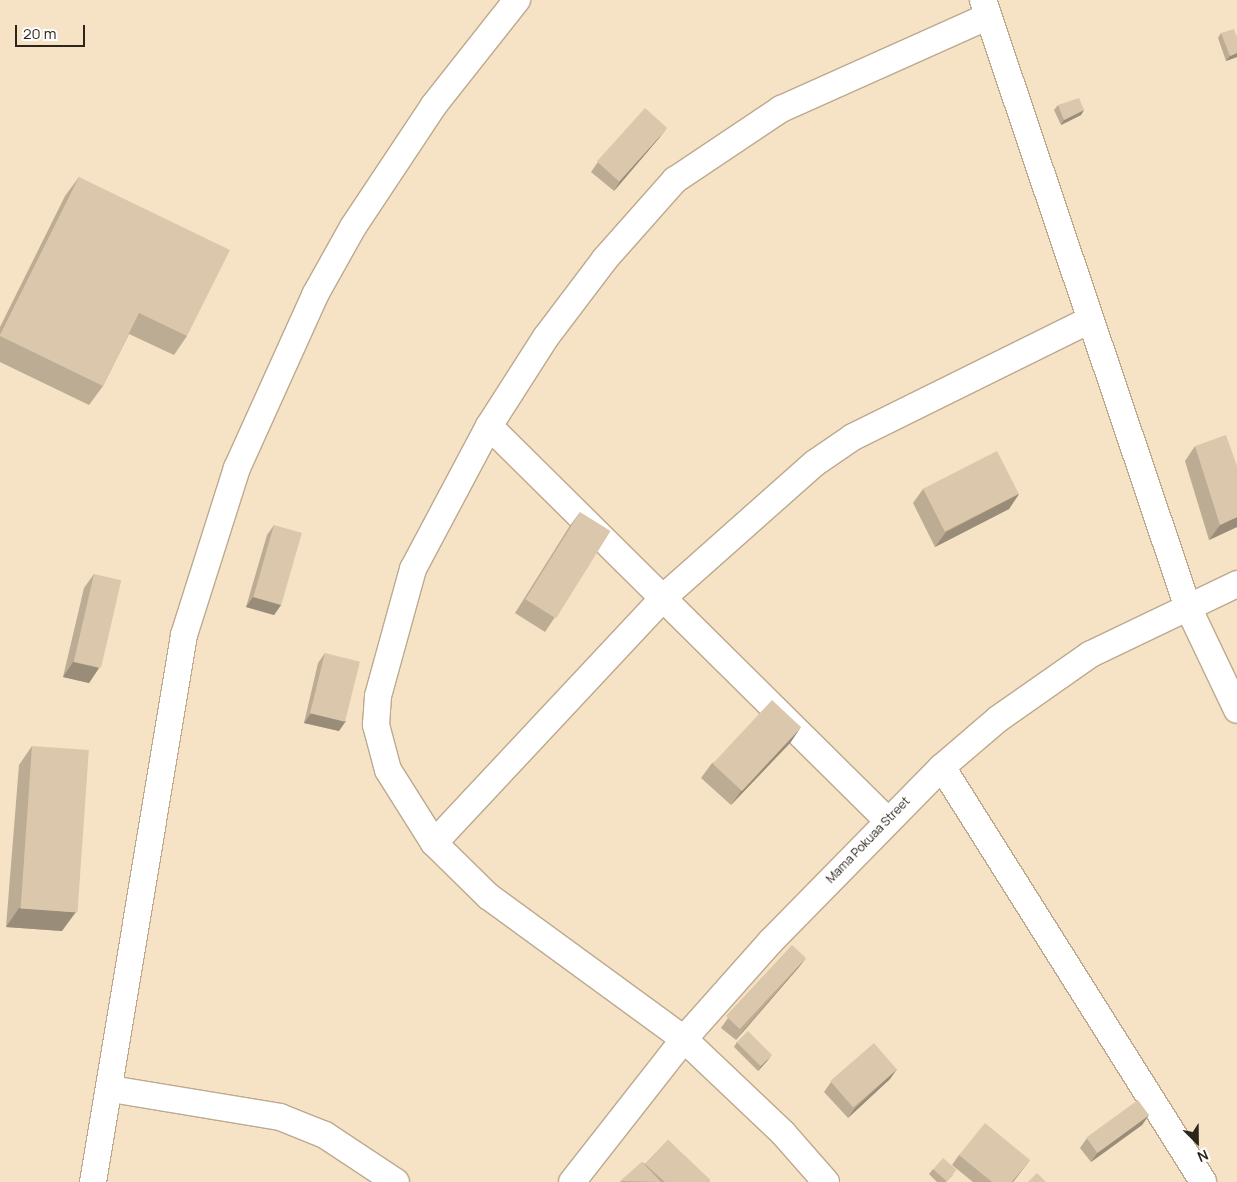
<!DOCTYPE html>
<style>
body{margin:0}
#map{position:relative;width:1237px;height:1182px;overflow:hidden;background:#f6e3c6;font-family:Manrope,sans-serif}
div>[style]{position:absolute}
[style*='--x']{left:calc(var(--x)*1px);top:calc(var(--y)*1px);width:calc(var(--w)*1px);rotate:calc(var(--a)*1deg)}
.roads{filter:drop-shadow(1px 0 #bca98e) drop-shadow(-1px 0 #bca98e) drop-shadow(0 1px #bca98e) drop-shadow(0 -1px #bca98e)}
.street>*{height:26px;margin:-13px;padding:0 13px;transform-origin:13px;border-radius:13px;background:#fff}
.wall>*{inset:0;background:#bcac94}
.shaded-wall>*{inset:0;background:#998c78}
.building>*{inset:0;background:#dbc8ac;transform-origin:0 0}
span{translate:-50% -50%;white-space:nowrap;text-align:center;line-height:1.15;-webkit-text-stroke:4px #fff;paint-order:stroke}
.street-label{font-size:12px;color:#2c251a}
.north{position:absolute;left:1172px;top:1117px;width:50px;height:50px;-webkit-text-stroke:4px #fff;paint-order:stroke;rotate:157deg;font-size:14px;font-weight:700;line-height:20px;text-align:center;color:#2c251a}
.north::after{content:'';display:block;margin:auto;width:18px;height:22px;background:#2c251a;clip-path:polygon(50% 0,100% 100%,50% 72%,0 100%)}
.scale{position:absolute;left:15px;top:25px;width:70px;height:22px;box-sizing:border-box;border:2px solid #2c251a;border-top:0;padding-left:6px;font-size:15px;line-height:18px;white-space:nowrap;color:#2c251a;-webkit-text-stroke:4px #fff;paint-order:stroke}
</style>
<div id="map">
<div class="roads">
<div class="street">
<div style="--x:983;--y:0;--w:638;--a:71.37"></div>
<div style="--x:1187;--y:605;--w:116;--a:64.5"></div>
<div style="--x:489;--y:426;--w:560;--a:44.71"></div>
<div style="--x:942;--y:767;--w:490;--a:57.8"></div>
<div style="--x:434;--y:843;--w:338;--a:-46.9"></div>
<div style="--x:665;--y:596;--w:200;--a:-41.6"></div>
<div style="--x:815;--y:463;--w:46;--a:-34.4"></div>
<div style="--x:853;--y:437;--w:264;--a:-26.3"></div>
<div style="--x:111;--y:1089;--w:171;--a:9.4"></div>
<div style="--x:280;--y:1117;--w:48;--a:21.8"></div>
<div style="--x:325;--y:1135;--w:85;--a:33.5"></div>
<div style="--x:93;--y:1182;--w:555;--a:-80.55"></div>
<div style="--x:184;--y:635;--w:175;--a:-72.4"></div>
<div style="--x:237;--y:468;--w:190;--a:-65.7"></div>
<div style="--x:315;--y:295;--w:78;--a:-60.8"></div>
<div style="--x:353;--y:227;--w:146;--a:-56.4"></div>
<div style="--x:434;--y:105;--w:134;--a:-51.7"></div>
<div style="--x:572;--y:1182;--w:182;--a:-51.9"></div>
<div style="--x:684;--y:1039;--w:131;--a:-48.4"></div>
<div style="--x:771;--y:941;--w:244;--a:-45.5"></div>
<div style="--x:942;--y:767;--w:74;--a:-40.6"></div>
<div style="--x:998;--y:719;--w:113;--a:-35"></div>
<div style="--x:1091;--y:654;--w:162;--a:-25.6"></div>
<div style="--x:826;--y:1182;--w:65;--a:-131.3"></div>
<div style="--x:783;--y:1133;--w:137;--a:-136.5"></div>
<div style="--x:684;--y:1039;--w:241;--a:-143.9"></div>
<div style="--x:489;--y:897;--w:77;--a:-135.5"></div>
<div style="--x:434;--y:843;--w:86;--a:-122.2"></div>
<div style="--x:388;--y:770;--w:47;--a:-104.9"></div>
<div style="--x:376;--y:725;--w:29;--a:-86"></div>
<div style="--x:378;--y:696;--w:132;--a:-74.6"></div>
<div style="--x:413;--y:569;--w:162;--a:-62"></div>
<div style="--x:489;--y:426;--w:106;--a:-57.4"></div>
<div style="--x:546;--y:337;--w:98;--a:-52.9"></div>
<div style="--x:605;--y:259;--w:106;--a:-48.5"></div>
<div style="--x:675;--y:180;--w:128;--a:-33.8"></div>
<div style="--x:781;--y:109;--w:226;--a:-24.1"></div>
</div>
</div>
<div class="wall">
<div style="clip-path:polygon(1221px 33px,1237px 37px,1237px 57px,1226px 61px,1218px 38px)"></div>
<div style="clip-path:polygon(1058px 105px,1084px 110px,1081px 115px,1061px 125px,1054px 110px)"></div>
<div style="clip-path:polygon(660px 137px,614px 191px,591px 172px,598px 162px)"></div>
<div style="clip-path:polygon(79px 177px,187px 336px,174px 355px,129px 334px,103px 386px,89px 405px,0 362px,0 327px,65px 196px)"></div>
<div style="clip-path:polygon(1195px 446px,1237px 527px,1209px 540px,1185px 461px)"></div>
<div style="clip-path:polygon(923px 489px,1019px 494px,1009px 509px,935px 547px,913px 503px)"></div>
<div style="clip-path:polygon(580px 512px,555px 617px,545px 632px,515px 613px,569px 527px)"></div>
<div style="clip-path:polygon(274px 525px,281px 605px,274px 615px,246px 607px,267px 535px)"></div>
<div style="clip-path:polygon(94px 574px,99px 668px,89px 683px,63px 677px,84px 588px)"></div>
<div style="clip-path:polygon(325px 653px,339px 731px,304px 723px,318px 663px)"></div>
<div style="clip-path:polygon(791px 742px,731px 805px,701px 778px,712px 763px)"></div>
<div style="clip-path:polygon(32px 746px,62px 931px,6px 927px,19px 765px)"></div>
<div style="clip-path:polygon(806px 958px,799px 967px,736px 1040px,721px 1028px,728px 1018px)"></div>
<div style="clip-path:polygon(737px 1042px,768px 1060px,758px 1071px,734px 1047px)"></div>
<div style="clip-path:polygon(897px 1069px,890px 1079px,848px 1118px,824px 1092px,831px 1082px)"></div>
<div style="clip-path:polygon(1149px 1115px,1142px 1125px,1091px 1162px,1080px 1148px,1087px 1138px)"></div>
<div style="clip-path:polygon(668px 1140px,710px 1180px,709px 1182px,620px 1182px,642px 1162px,645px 1164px)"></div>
<div style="clip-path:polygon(959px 1155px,1030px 1160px,1013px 1182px,973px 1182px,952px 1165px)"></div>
<div style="clip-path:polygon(933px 1169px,953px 1175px,946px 1182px,937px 1182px,929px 1174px)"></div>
</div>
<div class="shaded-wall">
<div style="clip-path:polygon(1237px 53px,1237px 57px,1226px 61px,1230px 56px)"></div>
<div style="clip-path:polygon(1084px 110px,1081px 115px,1061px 125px,1064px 120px)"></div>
<div style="clip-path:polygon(667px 128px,660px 137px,614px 191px,620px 181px)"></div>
<div style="clip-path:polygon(1019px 494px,1009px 509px,935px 547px,946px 532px)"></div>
<div style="clip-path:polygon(1237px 517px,1237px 527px,1209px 540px,1220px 525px)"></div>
<div style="clip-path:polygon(253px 597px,281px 605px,274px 615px,246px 607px)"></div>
<div style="clip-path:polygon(73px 662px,99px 668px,89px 683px,63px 677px)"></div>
<div style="clip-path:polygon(311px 713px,346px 721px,339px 731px,304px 723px)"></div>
<div style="clip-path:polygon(801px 727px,791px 742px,731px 805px,741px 791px)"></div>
<div style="clip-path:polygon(19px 908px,76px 912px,62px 931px,6px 927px)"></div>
<div style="clip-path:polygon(806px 958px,799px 967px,736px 1040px,743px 1031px)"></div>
<div style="clip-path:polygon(772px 1055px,768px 1060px,758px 1071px,761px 1066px)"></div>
<div style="clip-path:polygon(897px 1069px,890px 1079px,848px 1118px,855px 1108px)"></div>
<div style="clip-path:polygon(1149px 1115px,1142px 1125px,1091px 1162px,1098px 1152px)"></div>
<div style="clip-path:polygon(1030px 1160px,1023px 1169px,1013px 1182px,1012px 1182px)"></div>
</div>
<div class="building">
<div style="clip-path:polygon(1234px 29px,1237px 37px,1237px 53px,1230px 56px,1221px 33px)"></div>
<div style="clip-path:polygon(1079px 98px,1084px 110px,1064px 120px,1058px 105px)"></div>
<div style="left:645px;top:108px;width:30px;height:72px;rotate:42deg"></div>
<div style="clip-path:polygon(79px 177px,230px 250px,187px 336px,139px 313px,103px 386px,0 336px,0 335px)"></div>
<div style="clip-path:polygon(1226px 435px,1237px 466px,1237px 517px,1220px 525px,1195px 446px)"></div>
<div style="left:997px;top:451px;width:48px;height:83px;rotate:63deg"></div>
<div style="left:580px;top:512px;width:36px;height:103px;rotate:32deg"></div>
<div style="left:274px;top:525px;width:29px;height:75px;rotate:16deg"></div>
<div style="left:94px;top:574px;width:28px;height:90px;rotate:13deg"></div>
<div style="left:325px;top:653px;width:36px;height:62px;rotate:14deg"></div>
<div style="left:772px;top:700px;width:40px;height:87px;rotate:43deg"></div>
<div style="left:32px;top:746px;width:57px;height:163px;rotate:4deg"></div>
<div style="left:792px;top:945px;width:19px;height:97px;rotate:43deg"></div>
<div style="left:748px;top:1031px;width:34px;height:16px;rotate:45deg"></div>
<div style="left:874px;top:1043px;width:35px;height:58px;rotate:49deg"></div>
<div style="left:1138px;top:1100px;width:19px;height:64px;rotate:54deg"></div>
<div style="clip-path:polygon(985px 1123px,1030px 1160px,1012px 1182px,992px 1182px,959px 1155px)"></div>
<div style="clip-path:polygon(668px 1140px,710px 1180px,708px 1182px,665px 1182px,645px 1164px)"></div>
<div style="left:943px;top:1158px;width:18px;height:15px;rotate:41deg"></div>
<div style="clip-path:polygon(642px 1162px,661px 1182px,620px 1181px)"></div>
<div style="clip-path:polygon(1037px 1173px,1046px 1182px,1028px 1182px)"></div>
</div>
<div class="street-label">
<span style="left:868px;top:840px;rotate:-46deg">Mama Pokuaa Street</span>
</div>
<div class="north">N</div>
<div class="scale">20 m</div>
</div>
